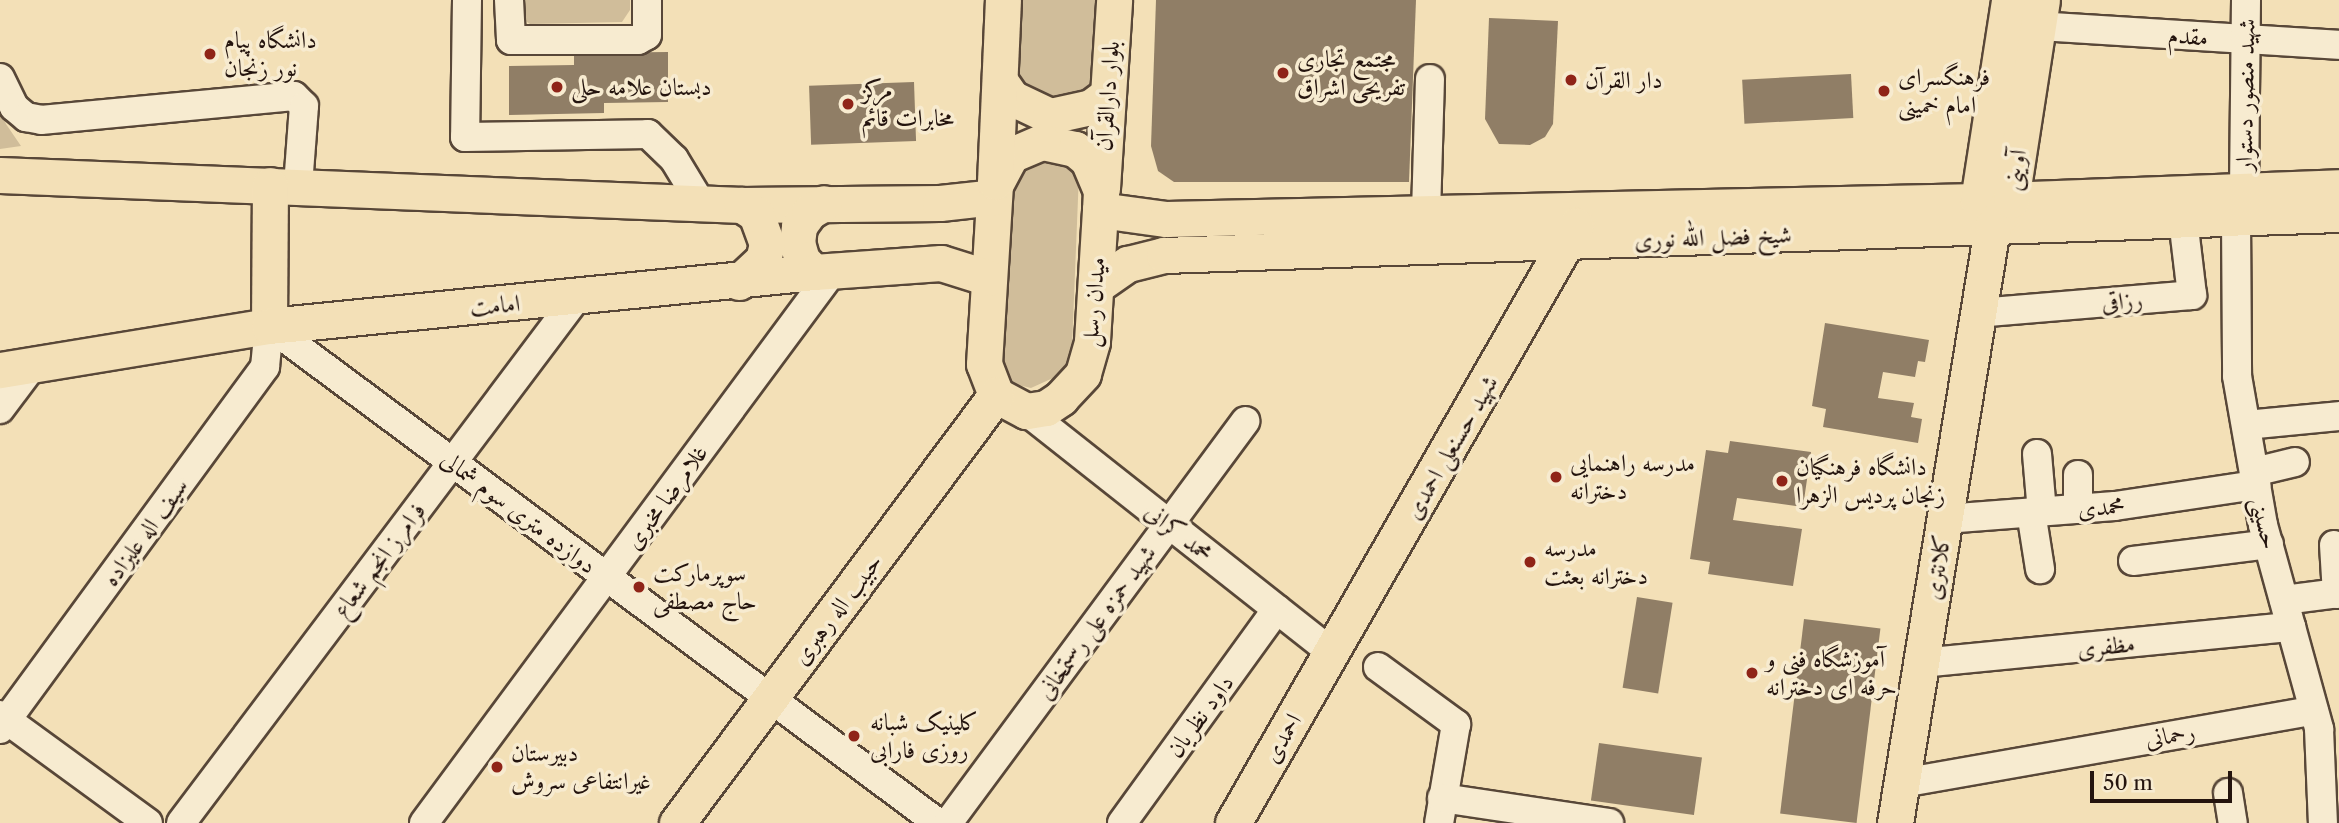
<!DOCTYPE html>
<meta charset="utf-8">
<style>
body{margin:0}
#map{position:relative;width:2339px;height:823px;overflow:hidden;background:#f3e0b7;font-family:"Libre Caslon Text",Amiri,serif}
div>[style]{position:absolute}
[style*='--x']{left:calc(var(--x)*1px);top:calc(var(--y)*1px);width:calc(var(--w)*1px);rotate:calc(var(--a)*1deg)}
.green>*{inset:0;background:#d0bd9a}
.building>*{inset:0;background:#907e66;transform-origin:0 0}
.roads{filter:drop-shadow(2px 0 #584738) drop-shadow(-2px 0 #584738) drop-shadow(0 2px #584738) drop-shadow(0 -2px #584738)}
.minor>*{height:28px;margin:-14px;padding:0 14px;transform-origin:14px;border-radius:14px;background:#f7ebd0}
.major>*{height:35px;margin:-17.5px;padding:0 17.5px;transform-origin:17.5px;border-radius:17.5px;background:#f3e0b7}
.dots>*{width:19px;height:19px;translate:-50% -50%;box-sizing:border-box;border:4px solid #f7ebd0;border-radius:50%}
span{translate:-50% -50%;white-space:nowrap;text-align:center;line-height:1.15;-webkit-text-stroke:7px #f7ebd0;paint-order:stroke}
.street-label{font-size:24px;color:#24140e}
.poi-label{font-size:24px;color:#24140e}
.left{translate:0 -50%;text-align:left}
.scale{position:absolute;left:2090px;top:771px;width:142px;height:32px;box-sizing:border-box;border:4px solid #24140e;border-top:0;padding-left:9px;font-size:21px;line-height:24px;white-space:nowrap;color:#24140e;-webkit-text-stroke:5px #f7ebd0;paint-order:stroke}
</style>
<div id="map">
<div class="green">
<div style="clip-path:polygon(522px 0,630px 0,630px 10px,622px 22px,530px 24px,524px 20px)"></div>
<div style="clip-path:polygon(1019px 0,1101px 0,1097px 90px,1045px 105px,1013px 79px)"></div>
<div style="clip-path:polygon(0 109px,6px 124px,21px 146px,0 149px)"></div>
<div style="clip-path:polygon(1049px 156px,1066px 162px,1079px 174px,1072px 347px,1064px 373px,1031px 388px,1014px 384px,1001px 374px,999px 357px,1012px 182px,1017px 170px)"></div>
</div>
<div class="building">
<div style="clip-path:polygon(1156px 0,1416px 0,1409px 182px,1174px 182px,1158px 171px,1151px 146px)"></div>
<div style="clip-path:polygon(1489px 18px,1558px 21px,1553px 124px,1545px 137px,1530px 145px,1499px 144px,1485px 119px)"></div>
<div style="clip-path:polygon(668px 52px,668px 102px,604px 103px,604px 113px,509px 115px,509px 66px,574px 65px,574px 53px)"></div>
<div style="left:1851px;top:74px;width:44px;height:109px;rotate:87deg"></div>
<div style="left:914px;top:82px;width:59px;height:105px;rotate:88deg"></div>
<div style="clip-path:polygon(1825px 323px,1929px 340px,1925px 362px,1918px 361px,1915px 377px,1883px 372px,1878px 398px,1914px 403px,1911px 417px,1922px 419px,1918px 443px,1823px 427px,1826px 409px,1812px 406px)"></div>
<div style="clip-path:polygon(1730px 441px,1811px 452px,1803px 507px,1737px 498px,1733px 520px,1802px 529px,1793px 586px,1708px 574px,1710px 562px,1690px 559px,1706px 450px,1728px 453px)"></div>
<div style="left:1637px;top:597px;width:36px;height:92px;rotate:9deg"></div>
<div style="left:1804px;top:619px;width:77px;height:196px;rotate:7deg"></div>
<div style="left:1599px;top:743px;width:104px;height:58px;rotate:8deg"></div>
</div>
<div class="roads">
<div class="minor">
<div style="--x:467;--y:0;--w:137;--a:90.8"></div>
<div style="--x:465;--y:137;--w:183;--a:-0.9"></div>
<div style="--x:648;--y:134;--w:36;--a:44"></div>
<div style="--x:674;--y:159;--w:50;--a:58.8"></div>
<div style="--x:509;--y:0;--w:40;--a:87.1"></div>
<div style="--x:511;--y:40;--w:127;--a:0"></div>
<div style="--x:638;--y:40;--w:10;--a:-29"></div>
<div style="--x:647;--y:35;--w:35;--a:-90"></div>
<div style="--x:2038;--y:26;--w:302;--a:3.6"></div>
<div style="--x:0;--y:78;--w:32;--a:64"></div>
<div style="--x:14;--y:107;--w:16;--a:40"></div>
<div style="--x:26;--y:117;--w:15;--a:11"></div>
<div style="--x:41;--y:120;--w:254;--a:-5.4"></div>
<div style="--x:294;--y:96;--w:14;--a:45"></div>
<div style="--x:304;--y:106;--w:80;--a:94.3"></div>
<div style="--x:2244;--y:191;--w:191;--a:-89.4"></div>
<div style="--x:1426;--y:213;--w:134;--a:-88.3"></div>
<div style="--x:2236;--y:218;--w:158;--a:89.6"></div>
<div style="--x:2237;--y:376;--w:151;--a:80.1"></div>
<div style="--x:2263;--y:525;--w:212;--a:74.6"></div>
<div style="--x:2319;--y:729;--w:94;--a:87.6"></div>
<div style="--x:1978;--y:313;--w:215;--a:-4.8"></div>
<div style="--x:2192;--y:295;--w:76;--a:-96.8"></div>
<div style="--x:269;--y:326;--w:833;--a:36.61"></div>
<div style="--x:0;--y:409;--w:55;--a:-53.1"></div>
<div style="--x:1026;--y:411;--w:390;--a:38.3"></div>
<div style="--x:2246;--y:425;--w:93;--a:-5.5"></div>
<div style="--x:2037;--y:454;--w:58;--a:85.1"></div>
<div style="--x:2254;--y:472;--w:42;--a:-13.7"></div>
<div style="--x:2078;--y:475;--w:34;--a:90"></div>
<div style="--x:2031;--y:512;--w:58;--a:81"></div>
<div style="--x:1945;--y:519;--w:170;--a:-4.4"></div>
<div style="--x:2115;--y:506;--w:143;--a:-8.5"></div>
<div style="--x:2334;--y:545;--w:49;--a:86.5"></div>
<div style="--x:2133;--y:561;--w:137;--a:-7.1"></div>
<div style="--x:2284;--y:600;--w:55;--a:-7.3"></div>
<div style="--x:1921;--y:663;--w:372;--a:-5.6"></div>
<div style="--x:1378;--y:667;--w:97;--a:36.2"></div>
<div style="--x:1456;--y:724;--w:100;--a:99.7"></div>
<div style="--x:0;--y:715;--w:183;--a:36.1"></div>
<div style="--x:0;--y:729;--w:449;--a:-53.8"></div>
<div style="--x:265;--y:367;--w:41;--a:-84.4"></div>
<div style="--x:1902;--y:783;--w:418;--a:-10"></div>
<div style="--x:2228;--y:793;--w:30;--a:81"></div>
<div style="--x:1442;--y:798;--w:169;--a:8.5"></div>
<div style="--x:181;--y:823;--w:658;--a:-53.03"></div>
<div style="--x:424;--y:823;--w:686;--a:-53.48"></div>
<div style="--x:948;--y:823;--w:500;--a:-53.5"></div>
<div style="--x:1122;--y:823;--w:264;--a:-54.1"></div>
</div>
<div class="major">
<div style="--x:1000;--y:81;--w:21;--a:55"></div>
<div style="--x:1012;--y:98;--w:42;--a:25.3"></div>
<div style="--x:1050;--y:116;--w:42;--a:-12.4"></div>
<div style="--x:1091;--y:107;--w:21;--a:-37"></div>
<div style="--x:1042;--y:142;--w:34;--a:12"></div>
<div style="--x:1075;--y:149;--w:17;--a:40"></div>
<div style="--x:1088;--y:160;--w:34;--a:67"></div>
<div style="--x:1101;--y:191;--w:19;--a:93"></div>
<div style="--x:1100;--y:210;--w:132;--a:93.5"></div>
<div style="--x:1092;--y:342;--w:33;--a:106"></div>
<div style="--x:1083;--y:374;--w:33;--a:133"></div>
<div style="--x:1061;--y:398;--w:18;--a:146"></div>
<div style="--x:1046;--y:408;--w:20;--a:171"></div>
<div style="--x:1026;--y:411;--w:34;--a:-152"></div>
<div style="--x:996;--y:395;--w:33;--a:-111"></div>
<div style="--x:984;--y:364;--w:179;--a:-86.5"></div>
<div style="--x:995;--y:185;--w:34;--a:-62"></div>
<div style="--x:1011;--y:155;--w:34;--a:-23"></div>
<div style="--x:0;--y:175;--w:743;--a:2.32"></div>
<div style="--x:742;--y:205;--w:198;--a:-0.6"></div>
<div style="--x:940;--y:203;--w:54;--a:-6.3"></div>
<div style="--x:995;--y:182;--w:182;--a:-87.5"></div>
<div style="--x:1102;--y:188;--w:188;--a:-86.3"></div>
<div style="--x:1100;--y:210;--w:67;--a:7.8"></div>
<div style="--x:1166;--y:219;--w:812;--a:-1.27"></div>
<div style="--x:1978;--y:201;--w:361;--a:-2.2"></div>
<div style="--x:1989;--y:222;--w:24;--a:-118"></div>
<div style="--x:1978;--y:201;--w:203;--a:-81.2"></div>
<div style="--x:814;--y:272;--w:17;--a:-135"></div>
<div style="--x:802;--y:260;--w:18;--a:-106"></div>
<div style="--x:797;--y:243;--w:17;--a:-83"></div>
<div style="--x:799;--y:226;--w:17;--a:-54"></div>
<div style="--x:809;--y:212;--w:17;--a:-31"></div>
<div style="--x:739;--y:282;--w:33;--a:-43"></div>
<div style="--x:763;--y:260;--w:16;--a:-76"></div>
<div style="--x:767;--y:244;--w:32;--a:-110"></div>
<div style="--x:756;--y:214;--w:17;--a:-147"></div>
<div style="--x:1096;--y:286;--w:39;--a:-35"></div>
<div style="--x:1128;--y:264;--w:37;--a:-14"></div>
<div style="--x:1164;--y:255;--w:1176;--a:-2"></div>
<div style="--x:269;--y:326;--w:141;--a:-89.6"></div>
<div style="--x:0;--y:370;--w:273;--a:-9.3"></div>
<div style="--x:269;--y:326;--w:548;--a:-5.66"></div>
<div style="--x:814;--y:272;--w:127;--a:-4.1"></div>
<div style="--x:941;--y:263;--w:50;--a:17.4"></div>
<div style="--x:677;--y:823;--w:534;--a:-53.3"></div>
<div style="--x:1233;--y:823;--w:689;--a:-60.16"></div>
<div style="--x:1895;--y:823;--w:603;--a:-80.74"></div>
<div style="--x:1992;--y:228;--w:34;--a:-56"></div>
<div style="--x:2011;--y:200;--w:202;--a:-81.2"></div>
</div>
</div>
<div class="dots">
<div style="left:210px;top:54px;background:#8f2418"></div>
<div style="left:1283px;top:73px;background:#8f2418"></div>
<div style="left:1571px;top:80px;background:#8f2418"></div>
<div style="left:557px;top:87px;background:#8f2418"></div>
<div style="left:1884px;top:91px;background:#8f2418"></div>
<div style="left:848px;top:104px;background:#8f2418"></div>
<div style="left:1556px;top:477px;background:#8f2418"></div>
<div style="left:1782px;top:481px;background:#8f2418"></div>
<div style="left:1530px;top:562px;background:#8f2418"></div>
<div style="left:639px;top:587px;background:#8f2418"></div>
<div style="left:1752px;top:673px;background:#8f2418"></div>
<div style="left:854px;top:736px;background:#8f2418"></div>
<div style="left:497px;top:767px;background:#8f2418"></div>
</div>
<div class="street-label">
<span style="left:2188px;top:36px;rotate:4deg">مقدم</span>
<span style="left:2245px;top:95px;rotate:-89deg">شهید منصور دستوار</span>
<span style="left:1107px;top:96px;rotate:-86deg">بلوار دارالقرآن</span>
<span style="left:2015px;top:170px;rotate:-81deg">آوینی</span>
<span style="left:1713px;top:237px;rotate:-2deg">شیخ فضل الله نوری</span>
<span style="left:2122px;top:301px;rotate:-5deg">رزاقی</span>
<span style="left:1093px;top:302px;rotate:-85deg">میدان رسل</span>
<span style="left:495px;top:305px;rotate:-5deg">امامت</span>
<span style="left:1451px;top:447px;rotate:-60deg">شهید حسنعلی احمدی</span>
<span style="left:666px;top:497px;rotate:-54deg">غلامرضا مخبری</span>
<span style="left:2101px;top:507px;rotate:-5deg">محمدی</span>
<span style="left:519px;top:512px;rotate:37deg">دوازده متری سوم شمالی</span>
<span style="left:2265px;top:523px;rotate:77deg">حسینی</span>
<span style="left:145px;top:532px;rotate:-54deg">سیف اله علیزاده</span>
<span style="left:1179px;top:532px;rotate:38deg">محمد کرانی</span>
<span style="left:379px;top:560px;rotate:-53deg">فرامرز انجم شعاع</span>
<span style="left:1937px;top:567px;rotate:-81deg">کلانتری</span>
<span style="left:837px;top:609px;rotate:-53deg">حبیب اله رهبری</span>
<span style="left:1096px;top:622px;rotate:-54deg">شهید حمزه علی رستمخانی</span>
<span style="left:2106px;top:646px;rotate:-6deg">مظفری</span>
<span style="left:1200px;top:716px;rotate:-54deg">داود نظریان</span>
<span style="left:2170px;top:735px;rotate:-10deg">رحمانی</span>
<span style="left:1282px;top:738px;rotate:-60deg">احمدی</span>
</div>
<div class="poi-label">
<span class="left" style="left:224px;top:54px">دانشگاه پیام<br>نور زنجان</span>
<span class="left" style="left:1297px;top:73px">مجتمع تجاری<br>تفریحی اشراق</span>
<span class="left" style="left:1898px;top:91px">فرهنگسرای<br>امام خمینی</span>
<span class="left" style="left:1585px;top:80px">دار القرآن</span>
<span class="left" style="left:571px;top:87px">دبستان علامه حلی</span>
<span class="left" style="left:862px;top:104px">مرکز<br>مخابرات قائم</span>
<span class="left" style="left:1570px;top:477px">مدرسه راهنمایی<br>دخترانه</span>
<span class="left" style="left:1796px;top:481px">دانشگاه فرهنگیان<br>زنجان پردیس الزهرا</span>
<span class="left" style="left:1544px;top:562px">مدرسه<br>دخترانه بعثت</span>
<span class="left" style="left:653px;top:587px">سوپرمارکت<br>حاج مصطفی</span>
<span class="left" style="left:1766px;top:673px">آموزشگاه فنی و<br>حرفه ای دخترانه</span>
<span class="left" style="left:870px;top:736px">کلینیک شبانه<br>روزی فارابی</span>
<span class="left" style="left:511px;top:767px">دبیرستان<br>غیرانتفاعی سروش</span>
</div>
<div class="scale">50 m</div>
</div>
